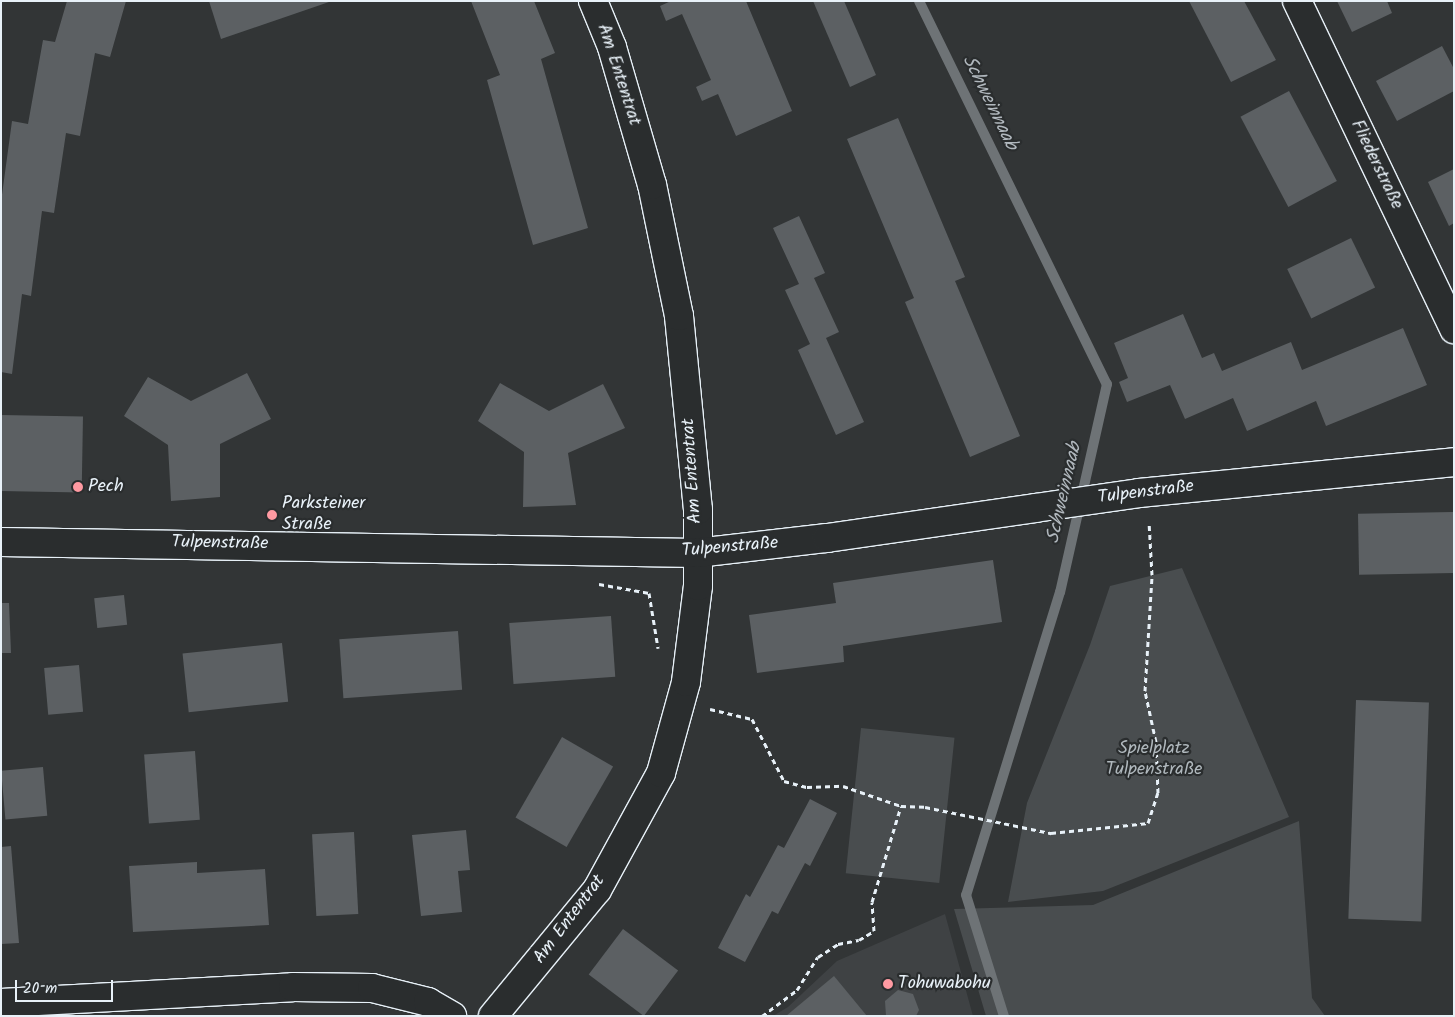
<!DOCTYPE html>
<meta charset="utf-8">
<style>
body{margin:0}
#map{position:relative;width:1455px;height:1017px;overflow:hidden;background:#323536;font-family:Kalam,sans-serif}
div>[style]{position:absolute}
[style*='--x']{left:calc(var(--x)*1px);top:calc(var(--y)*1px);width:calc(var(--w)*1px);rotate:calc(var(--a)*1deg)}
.built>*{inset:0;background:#3f4244}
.green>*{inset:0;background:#494d4f;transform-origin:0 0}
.stream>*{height:10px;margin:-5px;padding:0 5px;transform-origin:5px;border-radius:5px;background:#6e7376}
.building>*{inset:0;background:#5c6063;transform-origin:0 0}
.path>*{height:3px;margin-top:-1.5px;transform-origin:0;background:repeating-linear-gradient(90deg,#e8f1f8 0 5px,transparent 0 9px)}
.roads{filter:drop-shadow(1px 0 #e8f1f8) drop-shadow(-1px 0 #e8f1f8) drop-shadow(0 1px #e8f1f8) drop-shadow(0 -1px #e8f1f8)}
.street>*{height:28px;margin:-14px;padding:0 14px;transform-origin:14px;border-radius:14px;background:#2a2d2e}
.secondary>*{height:28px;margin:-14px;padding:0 14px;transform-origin:14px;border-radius:14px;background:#2a2d2e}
.dots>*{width:14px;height:14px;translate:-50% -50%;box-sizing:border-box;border:2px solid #2a2d2e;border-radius:50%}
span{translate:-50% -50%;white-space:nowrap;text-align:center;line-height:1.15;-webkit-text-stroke:4.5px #2a2d2e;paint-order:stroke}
.street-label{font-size:18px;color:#e8f1f8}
.poi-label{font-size:18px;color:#e8f1f8}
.left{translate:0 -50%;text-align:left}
.park-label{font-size:18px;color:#b0b8bd}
.water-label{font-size:19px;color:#b1b8be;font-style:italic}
.frame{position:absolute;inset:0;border:2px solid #e8f1f8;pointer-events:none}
.scale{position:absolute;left:15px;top:980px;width:98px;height:22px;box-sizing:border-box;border:2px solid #e8f1f8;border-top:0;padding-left:6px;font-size:15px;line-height:18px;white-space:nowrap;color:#e8f1f8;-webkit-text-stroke:4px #2a2d2e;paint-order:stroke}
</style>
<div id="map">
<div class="built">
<div style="clip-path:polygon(945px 914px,973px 1016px,773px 1016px,788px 1007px,837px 961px)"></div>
</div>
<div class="green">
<div style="clip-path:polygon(1182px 568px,1289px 817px,1103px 891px,1008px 902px,1027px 803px,1090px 645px,1110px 586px)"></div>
<div style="left:861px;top:728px;width:94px;height:146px;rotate:6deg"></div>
<div style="clip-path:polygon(1299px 821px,1312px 998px,1325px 1016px,986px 1016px,954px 909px,1093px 905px)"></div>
</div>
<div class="stream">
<div style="--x:919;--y:1;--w:427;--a:63.9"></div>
<div style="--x:1107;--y:384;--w:213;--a:102.7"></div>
<div style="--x:1060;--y:592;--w:317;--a:107.2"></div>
<div style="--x:966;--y:895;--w:127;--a:72.6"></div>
</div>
<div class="building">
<div style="clip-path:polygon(67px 1px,126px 1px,110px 57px,95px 53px,80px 136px,66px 133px,54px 213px,42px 211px,31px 296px,22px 294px,12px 374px,1px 372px,1px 202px,12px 121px,28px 124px,43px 40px,55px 42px)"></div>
<div style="clip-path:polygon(209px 1px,329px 1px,329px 2px,221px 39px)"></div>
<div style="clip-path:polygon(471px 1px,534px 1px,555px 53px,541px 59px,588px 228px,533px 245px,487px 80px,500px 75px)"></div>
<div style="clip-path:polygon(671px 1px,746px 1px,792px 111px,736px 136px,718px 94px,702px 101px,696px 87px,711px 80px,682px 14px,666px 21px,660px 6px)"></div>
<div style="clip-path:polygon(813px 1px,844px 1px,876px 75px,850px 87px)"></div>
<div style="clip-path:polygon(1189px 1px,1244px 1px,1276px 60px,1231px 82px)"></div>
<div style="clip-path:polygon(1337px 1px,1387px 1px,1392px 13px,1352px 32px)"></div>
<div style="clip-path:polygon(1442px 46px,1454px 69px,1454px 91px,1397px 121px,1376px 81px)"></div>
<div style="left:1289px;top:91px;width:102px;height:55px;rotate:62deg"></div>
<div style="clip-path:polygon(898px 118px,965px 277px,955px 281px,1020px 436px,970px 457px,905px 302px,914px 298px,847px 139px)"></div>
<div style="clip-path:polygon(1454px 169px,1454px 223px,1449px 226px,1428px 182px)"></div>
<div style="clip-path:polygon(799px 216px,825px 273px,814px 278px,839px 332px,826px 338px,864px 422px,836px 435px,798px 350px,810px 344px,785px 290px,799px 284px,773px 228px)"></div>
<div style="left:1351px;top:238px;width:55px;height:71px;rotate:64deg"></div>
<div style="clip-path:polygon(1183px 314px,1202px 358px,1214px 353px,1222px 371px,1291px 342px,1302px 370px,1403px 328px,1427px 385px,1326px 426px,1316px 401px,1247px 431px,1233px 398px,1185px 419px,1170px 385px,1127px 402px,1119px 382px,1128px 378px,1114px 343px)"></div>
<div style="clip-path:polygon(247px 373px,271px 419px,220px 444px,220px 497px,171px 501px,168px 445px,124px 416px,148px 377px,191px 401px)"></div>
<div style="clip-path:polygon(500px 383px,549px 411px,603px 384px,625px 428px,568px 453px,576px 505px,523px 507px,524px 452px,478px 421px)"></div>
<div style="left:1px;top:415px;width:82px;height:76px;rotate:1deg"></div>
<div style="left:1453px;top:512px;width:61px;height:95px;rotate:89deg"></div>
<div style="clip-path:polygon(993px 560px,1002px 622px,843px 646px,844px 662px,757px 673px,749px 615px,836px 603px,833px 583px)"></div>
<div style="left:124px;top:595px;width:30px;height:30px;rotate:84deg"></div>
<div style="clip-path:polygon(1px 603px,9px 603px,11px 653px,1px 653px)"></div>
<div style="left:611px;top:616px;width:61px;height:102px;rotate:86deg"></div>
<div style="left:458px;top:631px;width:59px;height:119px;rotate:86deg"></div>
<div style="left:282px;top:643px;width:59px;height:100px;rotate:84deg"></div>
<div style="left:79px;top:665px;width:47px;height:35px;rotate:85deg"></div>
<div style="left:1356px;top:700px;width:73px;height:219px;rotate:2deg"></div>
<div style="left:562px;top:737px;width:59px;height:93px;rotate:30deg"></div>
<div style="left:195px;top:751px;width:69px;height:51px;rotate:86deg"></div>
<div style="left:43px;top:767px;width:49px;height:42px;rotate:85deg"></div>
<div style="clip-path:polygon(810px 799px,837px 813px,810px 866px,805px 863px,778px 914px,772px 911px,745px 962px,718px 948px,746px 894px,750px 897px,778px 845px,784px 848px)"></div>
<div style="clip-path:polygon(466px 830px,470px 870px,458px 871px,462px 912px,421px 916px,412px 835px)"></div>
<div style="left:354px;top:832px;width:82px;height:42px;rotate:87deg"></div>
<div style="clip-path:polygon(11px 846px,19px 943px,1px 944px,1px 847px)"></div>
<div style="clip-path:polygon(197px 862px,197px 873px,265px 869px,269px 925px,133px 932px,129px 866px)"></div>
<div style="left:623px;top:929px;width:69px;height:57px;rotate:37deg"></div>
<div style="clip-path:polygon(834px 976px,867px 1016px,786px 1016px)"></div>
<div style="clip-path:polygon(898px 990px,913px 994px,919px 1010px,916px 1016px,886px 1016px,885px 1001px)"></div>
</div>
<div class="path">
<div style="--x:599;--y:584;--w:51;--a:10.2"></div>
<div style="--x:649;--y:593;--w:56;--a:80.7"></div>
<div style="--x:710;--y:709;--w:43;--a:13.4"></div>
<div style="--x:752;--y:719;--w:70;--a:62.7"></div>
<div style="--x:784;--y:781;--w:24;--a:15"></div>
<div style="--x:807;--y:787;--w:36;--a:-2"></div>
<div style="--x:843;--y:786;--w:61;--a:19"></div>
<div style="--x:762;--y:1016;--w:44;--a:-36.6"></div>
<div style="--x:797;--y:990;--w:39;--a:-58"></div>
<div style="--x:818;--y:957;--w:24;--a:-33"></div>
<div style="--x:838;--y:944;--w:21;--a:-11"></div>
<div style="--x:859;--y:940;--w:17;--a:-31"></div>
<div style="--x:874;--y:931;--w:29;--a:-94"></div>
<div style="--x:872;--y:902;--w:100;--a:-73.2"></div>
<div style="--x:901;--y:806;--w:24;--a:2"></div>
<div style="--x:925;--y:807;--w:129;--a:11.7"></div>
<div style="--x:1051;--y:833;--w:98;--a:-5.9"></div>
<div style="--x:1148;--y:823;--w:32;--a:-72"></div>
<div style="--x:1158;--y:793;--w:51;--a:-92.2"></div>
<div style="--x:1156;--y:742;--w:52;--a:-102.2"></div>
<div style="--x:1145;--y:691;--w:116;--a:-86.5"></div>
<div style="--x:1152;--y:575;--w:53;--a:-93.2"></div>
</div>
<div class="roads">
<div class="street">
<div style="--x:1297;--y:1;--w:364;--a:64.4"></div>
<div style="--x:1035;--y:508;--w:105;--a:-8.2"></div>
<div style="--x:1;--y:1003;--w:292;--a:-3.1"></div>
<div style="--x:293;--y:987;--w:79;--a:0.7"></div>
<div style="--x:372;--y:988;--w:58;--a:14"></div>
<div style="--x:428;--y:1002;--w:28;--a:30"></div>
<div style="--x:493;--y:1016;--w:163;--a:-50.5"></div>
<div style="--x:597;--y:890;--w:133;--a:-61.3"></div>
<div style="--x:661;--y:773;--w:94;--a:-74.6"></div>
<div style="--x:686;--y:682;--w:97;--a:-82.9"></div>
<div style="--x:698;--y:586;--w:76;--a:-90"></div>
<div style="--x:698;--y:510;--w:195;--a:-95.6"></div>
<div style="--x:679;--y:316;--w:134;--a:-101.6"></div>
<div style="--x:652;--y:185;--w:144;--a:-106.2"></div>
<div style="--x:612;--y:47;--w:50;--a:-112.4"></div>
</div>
<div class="secondary">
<div style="--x:1139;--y:493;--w:317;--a:-5.6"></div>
<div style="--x:1;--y:542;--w:696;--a:0.91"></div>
<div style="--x:697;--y:553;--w:131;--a:-6.6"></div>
<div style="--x:827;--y:538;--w:210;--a:-8.2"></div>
</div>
</div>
<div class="dots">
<div style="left:78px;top:487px;background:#ff9aa2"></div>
<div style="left:272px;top:515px;background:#ff9aa2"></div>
<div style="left:888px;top:984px;background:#ff9aa2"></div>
</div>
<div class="street-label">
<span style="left:618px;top:75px;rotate:72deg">Am Ententrat</span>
<span style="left:1376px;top:165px;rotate:64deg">Fliederstraße</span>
<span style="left:693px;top:471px;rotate:-94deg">Am Ententrat</span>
<span style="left:1146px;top:493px;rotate:-7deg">Tulpenstraße</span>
<span style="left:220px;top:544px;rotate:1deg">Tulpenstraße</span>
<span style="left:730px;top:548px;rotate:-5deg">Tulpenstraße</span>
<span style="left:570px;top:920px;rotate:-53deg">Am Ententrat</span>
</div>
<div class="poi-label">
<span class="left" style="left:88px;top:487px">Pech</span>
<span class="left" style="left:282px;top:515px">Parksteiner<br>Straße</span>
<span class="left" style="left:898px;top:984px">Tohuwabohu</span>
</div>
<div class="park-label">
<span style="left:1154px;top:760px">Spielplatz<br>Tulpenstraße</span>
</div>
<div class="water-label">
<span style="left:989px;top:103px;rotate:64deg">Schweinnaab</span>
<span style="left:1065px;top:493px;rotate:-77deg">Schweinnaab</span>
</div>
<div class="frame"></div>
<div class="scale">20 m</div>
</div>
